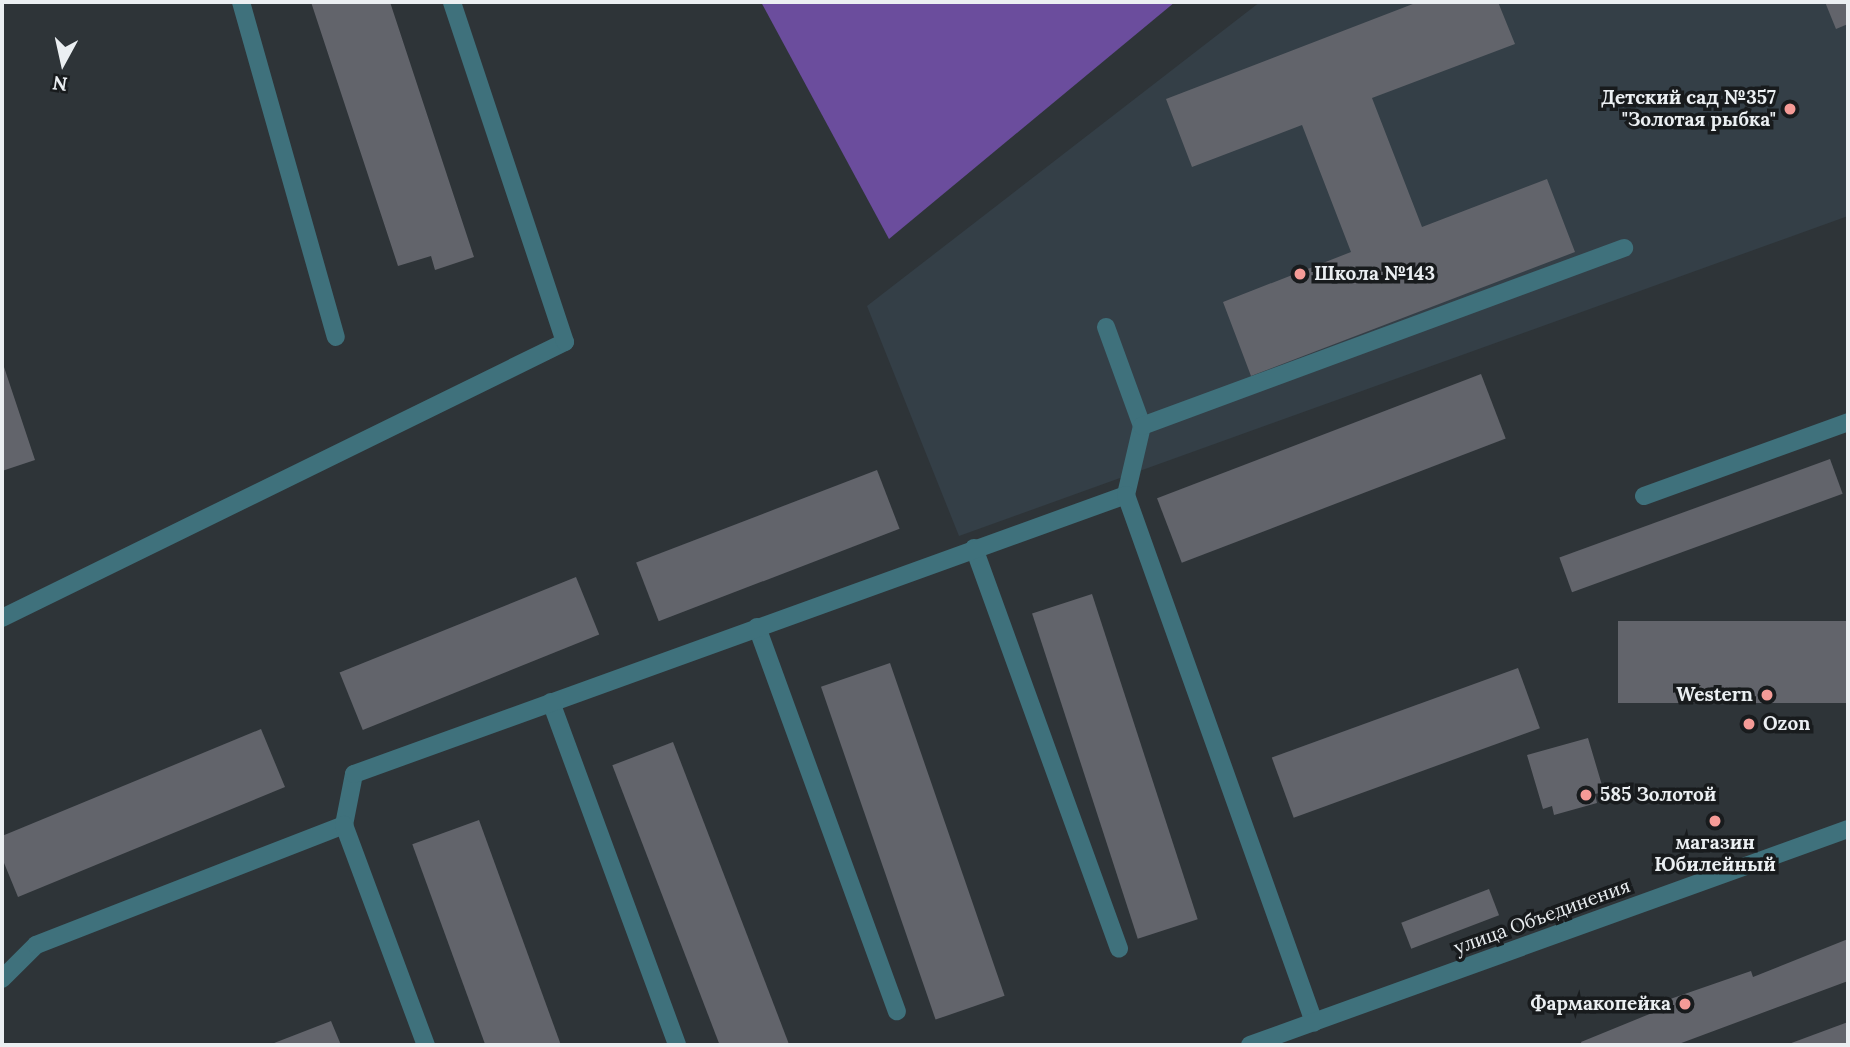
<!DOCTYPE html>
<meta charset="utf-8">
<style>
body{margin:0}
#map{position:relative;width:1850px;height:1047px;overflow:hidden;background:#2e3438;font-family:Lora,serif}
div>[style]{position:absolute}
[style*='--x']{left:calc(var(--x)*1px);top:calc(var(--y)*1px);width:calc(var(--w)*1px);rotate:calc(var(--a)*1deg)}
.built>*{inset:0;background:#343f47}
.forest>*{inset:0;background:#6b4d9d}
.building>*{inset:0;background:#62646b;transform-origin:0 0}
.service>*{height:18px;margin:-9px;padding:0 9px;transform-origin:9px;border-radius:9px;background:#3f717c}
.tertiary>*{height:18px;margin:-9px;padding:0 9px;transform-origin:9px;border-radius:9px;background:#3f717c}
.dots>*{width:19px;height:19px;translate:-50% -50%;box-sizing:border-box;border:4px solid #181b1d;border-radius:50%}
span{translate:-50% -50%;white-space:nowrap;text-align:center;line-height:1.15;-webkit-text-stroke:7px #181b1d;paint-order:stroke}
.poi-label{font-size:19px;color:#ebeff2;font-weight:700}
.right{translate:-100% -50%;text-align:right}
.left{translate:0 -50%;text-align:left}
.street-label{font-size:19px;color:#ebeff2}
.frame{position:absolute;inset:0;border:4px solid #ebeff2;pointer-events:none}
.north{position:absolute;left:28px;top:28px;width:70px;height:70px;-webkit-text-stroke:5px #181b1d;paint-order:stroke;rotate:188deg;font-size:19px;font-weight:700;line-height:28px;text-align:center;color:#ebeff2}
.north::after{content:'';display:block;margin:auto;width:24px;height:32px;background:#ebeff2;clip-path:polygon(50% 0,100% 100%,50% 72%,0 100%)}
</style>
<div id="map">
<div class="built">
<div style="clip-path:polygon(1260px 2px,1848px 2px,1848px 216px,959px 536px,867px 306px)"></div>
</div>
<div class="forest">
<div style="clip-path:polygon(761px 2px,1175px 2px,889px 239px)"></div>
</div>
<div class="building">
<div style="clip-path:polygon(311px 2px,390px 2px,474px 257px,435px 270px,431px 256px,398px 266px)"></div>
<div style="clip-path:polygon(1418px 2px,1498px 2px,1515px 44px,1372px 98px,1422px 227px,1547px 179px,1575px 252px,1251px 376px,1223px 302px,1351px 252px,1302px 125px,1192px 167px,1166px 99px)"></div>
<div style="clip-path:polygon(1825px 2px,1848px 2px,1848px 24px,1836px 29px)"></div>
<div style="clip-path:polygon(2px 361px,35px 460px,2px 471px)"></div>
<div style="left:1481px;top:374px;width:69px;height:347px;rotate:69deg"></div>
<div style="left:1830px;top:459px;width:37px;height:288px;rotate:70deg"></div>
<div style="left:877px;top:470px;width:63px;height:258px;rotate:69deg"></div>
<div style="left:576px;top:577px;width:62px;height:255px;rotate:68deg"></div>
<div style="left:1092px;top:594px;width:342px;height:63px;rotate:72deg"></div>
<div style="left:1848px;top:621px;width:82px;height:230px;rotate:90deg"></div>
<div style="left:890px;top:663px;width:352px;height:73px;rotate:71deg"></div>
<div style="left:1518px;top:668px;width:64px;height:262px;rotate:70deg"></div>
<div style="clip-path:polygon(261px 729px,285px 787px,18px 897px,2px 858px,2px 836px)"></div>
<div style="clip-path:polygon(1588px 738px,1604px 792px,1595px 794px,1597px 803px,1554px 815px,1552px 806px,1543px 809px,1527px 755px)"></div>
<div style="left:673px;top:742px;width:324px;height:65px;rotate:69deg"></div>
<div style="left:479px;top:820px;width:239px;height:71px;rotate:70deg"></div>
<div style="left:1489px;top:889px;width:28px;height:94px;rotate:69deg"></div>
<div style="clip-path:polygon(1848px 939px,1848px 981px,1676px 1045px,1582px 1045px,1581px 1042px,1652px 1013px,1650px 1006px,1751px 971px,1753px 977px)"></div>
<div style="clip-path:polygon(331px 1021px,341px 1045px,269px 1045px)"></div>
<div style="clip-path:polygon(1848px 1022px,1848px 1045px,1786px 1045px)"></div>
</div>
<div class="service">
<div style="--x:241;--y:2;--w:348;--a:74.2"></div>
<div style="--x:1106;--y:327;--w:105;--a:70"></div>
<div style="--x:1142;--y:426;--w:71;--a:103.1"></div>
<div style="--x:1142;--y:426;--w:514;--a:-20.27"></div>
<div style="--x:1644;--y:496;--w:217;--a:-19.9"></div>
<div style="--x:974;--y:548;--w:426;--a:70.1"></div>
<div style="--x:2;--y:618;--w:627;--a:-26.12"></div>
<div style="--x:565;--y:342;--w:358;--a:-108.4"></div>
<div style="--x:757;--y:627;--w:409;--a:70"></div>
<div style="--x:551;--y:702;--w:365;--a:69.8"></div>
<div style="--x:344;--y:825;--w:52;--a:-78.9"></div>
<div style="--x:354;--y:774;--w:821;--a:-19.87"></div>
<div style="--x:1126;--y:495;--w:560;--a:70.37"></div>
<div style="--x:2;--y:979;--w:48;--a:-45"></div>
<div style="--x:36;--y:945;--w:331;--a:-21.3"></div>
<div style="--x:344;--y:825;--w:235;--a:69.6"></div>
</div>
<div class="tertiary">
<div style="--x:1250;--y:1045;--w:636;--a:-19.86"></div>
</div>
<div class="dots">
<div style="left:1790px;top:109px;background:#f59b97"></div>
<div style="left:1300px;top:274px;background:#f59b97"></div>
<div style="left:1767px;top:695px;background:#f59b97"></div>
<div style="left:1749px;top:724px;background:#f59b97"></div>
<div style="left:1586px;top:795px;background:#f59b97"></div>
<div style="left:1715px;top:821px;background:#f59b97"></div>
<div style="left:1685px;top:1004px;background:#f59b97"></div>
</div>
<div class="poi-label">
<span class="right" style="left:1776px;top:109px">Детский сад №357<br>"Золотая рыбка"</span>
<span class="left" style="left:1314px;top:274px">Школа №143</span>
<span class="right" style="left:1753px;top:695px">Western</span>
<span class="left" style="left:1763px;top:724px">Ozon</span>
<span class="left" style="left:1600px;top:795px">585 Золотой</span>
<span style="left:1715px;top:854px">магазин<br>Юбилейный</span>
<span class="right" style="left:1671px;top:1004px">Фармакопейка</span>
</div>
<div class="street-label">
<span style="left:1542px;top:917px;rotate:-20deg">улица Объединения</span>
</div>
<div class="frame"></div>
<div class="north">N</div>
</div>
